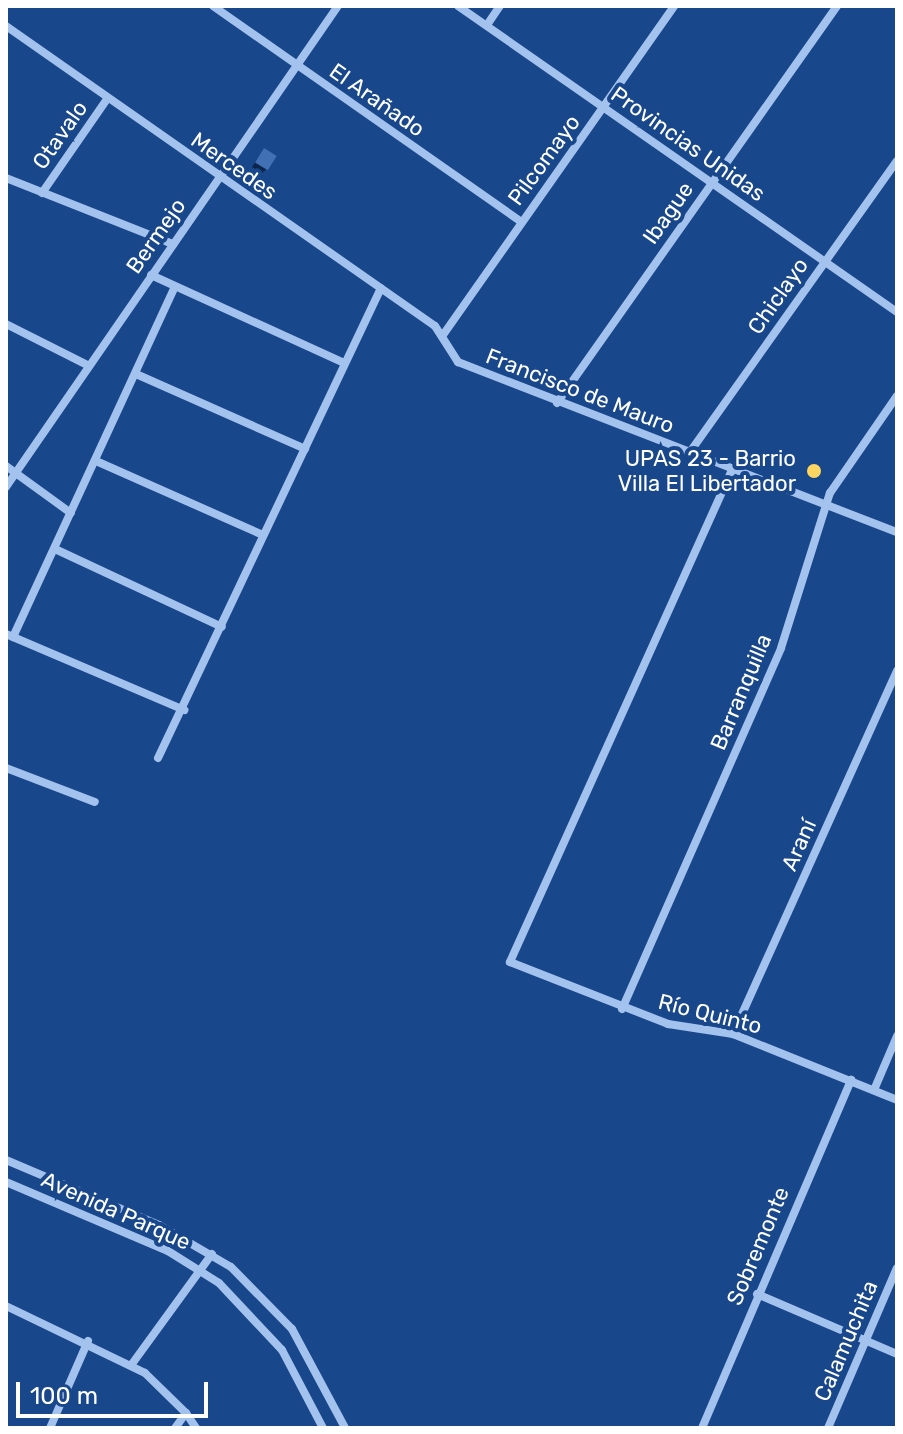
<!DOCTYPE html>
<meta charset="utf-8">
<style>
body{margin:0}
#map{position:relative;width:903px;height:1434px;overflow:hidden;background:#19478b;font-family:Rubik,sans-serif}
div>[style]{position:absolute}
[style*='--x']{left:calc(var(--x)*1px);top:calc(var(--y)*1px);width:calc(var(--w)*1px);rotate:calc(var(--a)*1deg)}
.shadow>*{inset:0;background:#0007}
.building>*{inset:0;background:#4170b4;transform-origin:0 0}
.street>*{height:8px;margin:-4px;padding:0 4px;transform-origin:4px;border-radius:4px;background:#a3c2ee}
.dots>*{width:22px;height:22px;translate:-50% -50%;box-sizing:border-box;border:4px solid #19478b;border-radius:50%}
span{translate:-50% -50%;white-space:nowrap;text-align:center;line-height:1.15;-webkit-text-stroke:8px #19478b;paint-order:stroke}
.street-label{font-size:22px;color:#fff}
.poi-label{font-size:22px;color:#fff}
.right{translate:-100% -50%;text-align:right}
.frame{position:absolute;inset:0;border:8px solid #fff;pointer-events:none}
.scale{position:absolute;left:16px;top:1382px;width:192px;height:36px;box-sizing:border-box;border:4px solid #fff;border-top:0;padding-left:10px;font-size:24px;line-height:28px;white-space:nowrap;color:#fff;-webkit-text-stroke:6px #19478b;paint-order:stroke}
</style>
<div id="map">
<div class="shadow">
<div style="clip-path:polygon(260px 155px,267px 169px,262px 173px,252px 167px)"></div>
</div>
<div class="building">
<div style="left:264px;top:148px;width:15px;height:17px;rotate:32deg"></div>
</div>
<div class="street">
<div style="--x:213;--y:6;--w:377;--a:35"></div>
<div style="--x:458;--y:6;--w:535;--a:34.88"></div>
<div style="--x:487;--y:25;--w:23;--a:-56"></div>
<div style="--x:6;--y:26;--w:523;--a:34.97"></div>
<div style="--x:435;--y:326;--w:43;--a:57.4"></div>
<div style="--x:458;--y:362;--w:471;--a:21.2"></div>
<div style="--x:6;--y:178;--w:180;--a:21.6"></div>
<div style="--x:42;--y:193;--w:114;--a:-55.3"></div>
<div style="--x:151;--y:275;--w:212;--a:24.5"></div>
<div style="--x:6;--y:324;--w:93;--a:26.8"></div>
<div style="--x:443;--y:335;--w:402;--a:-54.9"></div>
<div style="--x:136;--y:374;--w:185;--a:23.9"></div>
<div style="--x:557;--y:403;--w:486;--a:-54.8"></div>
<div style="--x:690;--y:452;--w:357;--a:-54.6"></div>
<div style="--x:96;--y:461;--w:183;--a:23.9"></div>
<div style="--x:6;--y:466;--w:80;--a:35.9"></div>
<div style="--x:732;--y:470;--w:540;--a:114.29"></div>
<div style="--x:510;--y:962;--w:170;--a:21.4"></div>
<div style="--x:668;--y:1024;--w:66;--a:8.7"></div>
<div style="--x:733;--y:1034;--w:177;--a:21.9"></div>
<div style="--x:6;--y:487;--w:584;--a:-55.39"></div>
<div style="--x:55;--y:549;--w:184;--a:25"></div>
<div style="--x:6;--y:634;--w:194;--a:23.1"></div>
<div style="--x:13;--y:637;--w:386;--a:-65.2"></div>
<div style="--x:158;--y:758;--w:520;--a:-64.62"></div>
<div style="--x:6;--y:768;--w:95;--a:20.9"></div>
<div style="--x:622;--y:1009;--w:394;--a:-66.2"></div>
<div style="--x:781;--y:648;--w:163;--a:-72.5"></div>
<div style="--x:830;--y:493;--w:118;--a:-55.4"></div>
<div style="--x:733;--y:1034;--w:399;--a:-65.7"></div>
<div style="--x:874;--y:1090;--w:59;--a:-66.9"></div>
<div style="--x:6;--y:1160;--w:166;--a:23"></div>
<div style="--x:159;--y:1225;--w:83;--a:30.3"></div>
<div style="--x:231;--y:1267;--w:87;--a:45.5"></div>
<div style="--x:292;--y:1329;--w:112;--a:61.8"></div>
<div style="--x:6;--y:1182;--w:176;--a:23.1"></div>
<div style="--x:168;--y:1251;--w:60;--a:32.1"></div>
<div style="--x:219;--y:1283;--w:92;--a:46.8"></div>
<div style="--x:282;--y:1350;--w:88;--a:62.3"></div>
<div style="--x:757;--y:1294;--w:152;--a:23.2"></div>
<div style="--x:6;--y:1306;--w:154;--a:25.7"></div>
<div style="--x:145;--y:1373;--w:57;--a:44.3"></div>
<div style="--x:186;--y:1413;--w:19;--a:126"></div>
<div style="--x:132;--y:1364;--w:136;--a:-54"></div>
<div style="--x:186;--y:1413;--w:18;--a:56"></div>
<div style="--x:50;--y:1428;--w:95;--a:-66.4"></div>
<div style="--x:702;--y:1428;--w:379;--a:-66.8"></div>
<div style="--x:828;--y:1428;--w:174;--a:-66.7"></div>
</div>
<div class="dots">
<div style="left:814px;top:471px;background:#ffd760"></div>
</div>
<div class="street-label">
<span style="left:377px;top:100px;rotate:35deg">El Arañado</span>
<span style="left:60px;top:135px;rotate:-55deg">Otavalo</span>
<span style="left:688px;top:144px;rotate:35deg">Provincias Unidas</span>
<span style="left:544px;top:160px;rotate:-54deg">Pilcomayo</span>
<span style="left:234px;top:166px;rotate:35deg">Mercedes</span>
<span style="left:668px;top:213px;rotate:-55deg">Ibague</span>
<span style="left:156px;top:236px;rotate:-55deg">Bermejo</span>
<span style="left:778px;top:296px;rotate:-55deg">Chiclayo</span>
<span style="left:580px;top:391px;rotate:21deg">Francisco de Mauro</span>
<span style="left:741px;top:692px;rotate:-67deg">Barranquilla</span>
<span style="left:799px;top:845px;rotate:-66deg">Araní</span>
<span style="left:710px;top:1014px;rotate:14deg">Río Quinto</span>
<span style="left:116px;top:1211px;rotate:24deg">Avenida Parque</span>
<span style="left:758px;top:1246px;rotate:-67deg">Sobremonte</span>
<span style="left:846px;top:1341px;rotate:-67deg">Calamuchita</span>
</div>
<div class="poi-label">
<span class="right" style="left:796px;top:471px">UPAS 23 - Barrio<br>Villa El Libertador</span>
</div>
<div class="frame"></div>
<div class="scale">100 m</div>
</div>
